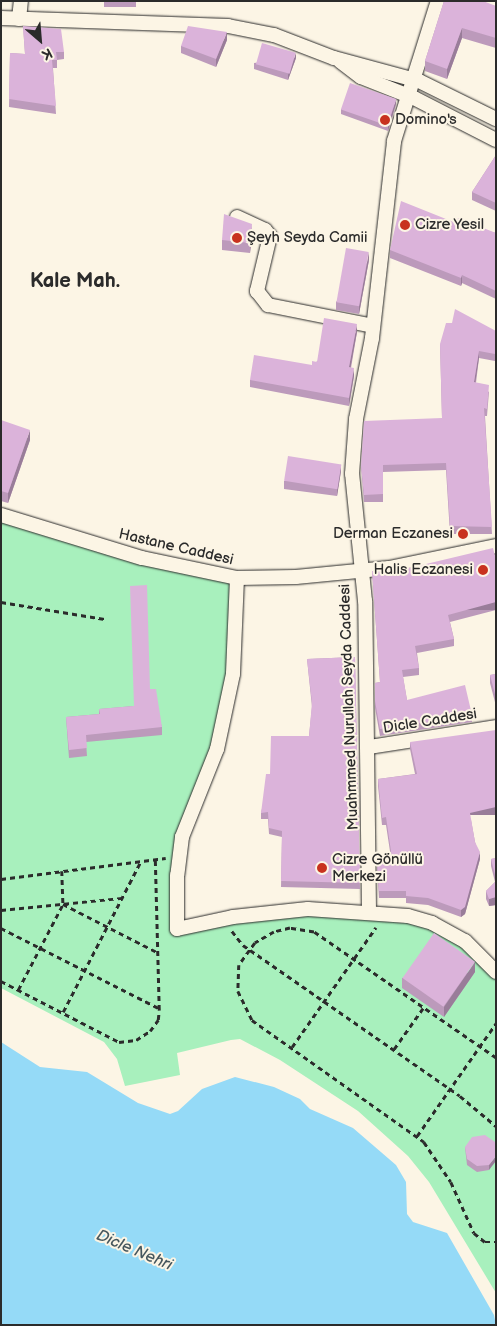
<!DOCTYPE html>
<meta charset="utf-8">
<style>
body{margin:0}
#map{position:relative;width:497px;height:1326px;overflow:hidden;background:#fcf5e5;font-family:"Balsamiq Sans",sans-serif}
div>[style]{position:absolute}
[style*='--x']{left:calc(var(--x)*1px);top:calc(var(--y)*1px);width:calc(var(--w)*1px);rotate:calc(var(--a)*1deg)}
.green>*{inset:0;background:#a8f0bd}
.water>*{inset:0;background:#95daf7}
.path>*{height:2.5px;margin-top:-1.25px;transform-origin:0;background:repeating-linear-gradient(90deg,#2b2b2b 0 5px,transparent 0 9px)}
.roads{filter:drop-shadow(0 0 1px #2b2b2b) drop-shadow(0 0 1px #2b2b2b)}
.minor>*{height:14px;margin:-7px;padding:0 7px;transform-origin:7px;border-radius:7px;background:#fcf5e5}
.wall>*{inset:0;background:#bc9abb;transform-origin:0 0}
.shaded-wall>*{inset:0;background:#997d99;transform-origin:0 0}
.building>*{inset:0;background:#dbb3da;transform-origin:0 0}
.dots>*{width:14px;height:14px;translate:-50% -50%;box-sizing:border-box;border:2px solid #fcf5e5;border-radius:50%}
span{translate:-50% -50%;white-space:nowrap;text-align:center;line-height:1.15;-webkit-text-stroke:4px #fcf5e5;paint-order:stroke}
.poi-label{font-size:15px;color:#2b2b2b}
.left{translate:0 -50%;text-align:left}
.right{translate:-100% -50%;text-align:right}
.street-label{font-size:15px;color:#2b2b2b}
.water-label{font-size:16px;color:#46575e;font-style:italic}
.district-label{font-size:20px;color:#2b2b2b;font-weight:700}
.frame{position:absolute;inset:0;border:2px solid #2b2b2b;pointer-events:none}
.north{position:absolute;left:15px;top:15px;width:50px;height:50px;-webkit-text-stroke:4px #fcf5e5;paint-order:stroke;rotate:153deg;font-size:14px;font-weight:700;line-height:20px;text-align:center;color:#2b2b2b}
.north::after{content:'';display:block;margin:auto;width:18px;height:22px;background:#2b2b2b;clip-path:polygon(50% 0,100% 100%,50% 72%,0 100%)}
</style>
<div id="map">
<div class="green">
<div style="clip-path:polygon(1px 515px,237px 578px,233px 674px,217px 749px,182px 837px,177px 929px,274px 911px,432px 923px,496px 972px,496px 1293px,429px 1182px,408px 1156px,358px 1111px,280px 1060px,240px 1039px,231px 1040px,177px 1053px,180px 1075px,125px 1086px,117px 1059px,104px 1042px,1px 988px)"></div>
</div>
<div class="water">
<div style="clip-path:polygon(1px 1042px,40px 1067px,87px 1072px,138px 1103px,170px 1114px,178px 1111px,202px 1089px,235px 1077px,274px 1087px,300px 1099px,310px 1109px,353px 1128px,396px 1165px,406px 1182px,407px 1214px,413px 1222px,447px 1233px,494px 1315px,496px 1325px,1px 1325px)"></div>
</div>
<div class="path">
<div style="--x:1;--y:602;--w:105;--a:9.3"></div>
<div style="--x:62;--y:871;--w:33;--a:88"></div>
<div style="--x:63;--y:904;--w:106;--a:27.1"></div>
<div style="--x:1;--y:879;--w:166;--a:-7.3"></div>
<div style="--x:1;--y:910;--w:122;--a:-5.7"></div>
<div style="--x:1;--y:928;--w:177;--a:26.9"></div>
<div style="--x:232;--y:931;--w:18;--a:52"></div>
<div style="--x:243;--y:945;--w:264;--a:34.8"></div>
<div style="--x:460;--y:1096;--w:47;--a:39.8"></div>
<div style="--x:1;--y:981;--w:133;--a:27.3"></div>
<div style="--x:119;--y:1042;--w:17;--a:-7"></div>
<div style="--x:136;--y:1040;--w:17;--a:-33"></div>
<div style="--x:150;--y:1031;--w:14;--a:-54"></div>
<div style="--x:158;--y:1020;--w:10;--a:-84"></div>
<div style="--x:159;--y:1010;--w:150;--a:-91.5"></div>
<div style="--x:18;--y:990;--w:97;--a:-62.4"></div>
<div style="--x:63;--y:1012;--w:170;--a:-62.7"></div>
<div style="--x:292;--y:1047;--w:146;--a:-55"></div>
<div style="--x:394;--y:1049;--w:50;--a:-54.7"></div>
<div style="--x:496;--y:1058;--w:221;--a:-145.3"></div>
<div style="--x:314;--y:932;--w:24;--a:-171"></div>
<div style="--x:290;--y:928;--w:16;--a:166"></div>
<div style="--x:274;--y:932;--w:22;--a:150"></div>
<div style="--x:255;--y:943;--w:27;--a:126"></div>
<div style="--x:239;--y:965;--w:26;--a:92"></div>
<div style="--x:238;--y:991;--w:32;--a:64"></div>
<div style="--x:252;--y:1020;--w:211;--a:35.3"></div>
<div style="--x:424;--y:1142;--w:48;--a:56"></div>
<div style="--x:451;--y:1182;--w:56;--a:65.7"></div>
<div style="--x:474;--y:1233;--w:14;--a:39"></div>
<div style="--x:485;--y:1242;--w:11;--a:0"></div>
<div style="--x:417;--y:1136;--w:138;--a:-55"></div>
</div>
<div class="roads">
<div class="minor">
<div style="--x:1;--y:18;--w:227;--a:2"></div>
<div style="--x:228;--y:26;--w:47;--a:11.1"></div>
<div style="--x:274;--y:35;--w:64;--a:21"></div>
<div style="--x:334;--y:58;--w:88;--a:15.1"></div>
<div style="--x:419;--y:81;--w:86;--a:26.3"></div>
<div style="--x:19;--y:19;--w:18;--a:-84"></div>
<div style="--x:341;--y:62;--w:25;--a:37"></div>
<div style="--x:361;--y:77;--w:57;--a:21.6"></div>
<div style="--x:414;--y:98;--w:92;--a:27.1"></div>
<div style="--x:237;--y:217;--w:31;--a:25"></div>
<div style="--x:265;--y:230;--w:8;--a:50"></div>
<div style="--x:270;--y:236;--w:57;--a:103.3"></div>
<div style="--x:257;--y:291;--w:18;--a:52"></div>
<div style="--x:268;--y:305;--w:107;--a:11.3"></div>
<div style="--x:1;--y:515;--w:147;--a:17"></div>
<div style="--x:142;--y:558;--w:97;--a:11.9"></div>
<div style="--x:237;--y:578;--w:59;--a:-1"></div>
<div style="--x:296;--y:577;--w:93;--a:-5.5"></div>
<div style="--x:389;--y:568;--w:109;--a:-11.6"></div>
<div style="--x:237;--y:578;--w:96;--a:92.4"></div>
<div style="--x:233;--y:674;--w:77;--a:102"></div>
<div style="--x:217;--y:749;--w:95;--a:111.7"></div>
<div style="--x:182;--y:837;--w:38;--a:97"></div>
<div style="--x:177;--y:875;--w:54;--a:90"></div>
<div style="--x:177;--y:929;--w:57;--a:-12.1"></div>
<div style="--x:233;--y:917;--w:75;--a:-6.1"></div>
<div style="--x:308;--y:909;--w:100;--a:4"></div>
<div style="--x:408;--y:916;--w:25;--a:16"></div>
<div style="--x:432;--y:923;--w:38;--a:29"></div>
<div style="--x:465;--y:941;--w:44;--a:45"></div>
<div style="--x:369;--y:747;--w:129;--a:-8.9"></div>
<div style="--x:369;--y:911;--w:310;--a:-90.7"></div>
<div style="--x:365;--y:601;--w:128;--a:-95.8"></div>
<div style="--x:352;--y:474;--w:55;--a:-85.8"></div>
<div style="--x:356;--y:419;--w:83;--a:-78.8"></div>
<div style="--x:372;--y:338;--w:198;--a:-83.6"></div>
<div style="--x:394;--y:141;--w:147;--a:-72.6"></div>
</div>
</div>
<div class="wall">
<div style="left:104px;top:1px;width:32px;height:6px"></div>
<div style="clip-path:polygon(444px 1px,496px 6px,496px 48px,462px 38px,447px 79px,425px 71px,425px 61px)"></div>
<div style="clip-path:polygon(23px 26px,64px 52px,64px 59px,57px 60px,57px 68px,53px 68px,56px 114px,9px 107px,10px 53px,25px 54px)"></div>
<div style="clip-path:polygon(227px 40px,216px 67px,181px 53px,181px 46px)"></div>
<div style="clip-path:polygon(296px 58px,288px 80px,254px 69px,254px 63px)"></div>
<div style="clip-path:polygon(396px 104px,388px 131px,341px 114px,341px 109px)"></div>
<div style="clip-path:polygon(496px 155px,496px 211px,472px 200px,472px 192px)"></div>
<div style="clip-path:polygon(456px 223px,496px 233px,496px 299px,462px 283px,461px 286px,390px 258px,390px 250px)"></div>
<div style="clip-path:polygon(252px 234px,250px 253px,222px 250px,222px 240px)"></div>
<div style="clip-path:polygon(369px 260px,359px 314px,336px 310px,336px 302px)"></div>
<div style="clip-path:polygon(496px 331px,496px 359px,495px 361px,479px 358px,476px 383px,489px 392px,487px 416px,485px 416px,492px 534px,450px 534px,446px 470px,383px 472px,383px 502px,364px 502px,361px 466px,442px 418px,440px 344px)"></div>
<div style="clip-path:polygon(357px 332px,351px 368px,354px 376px,349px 406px,250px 387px,250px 380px,312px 365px)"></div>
<div style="clip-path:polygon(1px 420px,30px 440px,8px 503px,1px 501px)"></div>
<div style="clip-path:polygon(341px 471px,337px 496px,284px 489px,284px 481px)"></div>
<div style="clip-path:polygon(496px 560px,496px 610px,450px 622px,454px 639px,454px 646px,417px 653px,419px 668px,419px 675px,403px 677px,407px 700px,472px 715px,472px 722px,380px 736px,375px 708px,375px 683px,380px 682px,372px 571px)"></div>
<div style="clip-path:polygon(355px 657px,360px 889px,281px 887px,282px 837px,269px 834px,268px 819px,261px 819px,261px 813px,270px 774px,309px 736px,312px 707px,307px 659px)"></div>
<div style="clip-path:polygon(496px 674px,496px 706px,490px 683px,490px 675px)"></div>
<div style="clip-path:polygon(150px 689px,162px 727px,162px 735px,86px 742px,87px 756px,69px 758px,66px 717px,99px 714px,99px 709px,134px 706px)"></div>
<div style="clip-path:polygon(410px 742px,471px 820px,475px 842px,480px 859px,465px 914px,461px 917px,428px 905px,406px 903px,406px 898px,379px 898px,377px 866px,391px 858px,386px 825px,382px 825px,378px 786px,378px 779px,415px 774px,410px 749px)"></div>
<div style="clip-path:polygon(496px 858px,496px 905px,489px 906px,486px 899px,486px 891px,495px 882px,491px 866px,491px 859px)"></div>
<div style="clip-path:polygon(475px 972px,444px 1017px,402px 988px,402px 978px)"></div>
<div style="clip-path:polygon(495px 1142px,489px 1170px,477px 1172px,467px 1165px,465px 1147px)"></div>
</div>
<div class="shaded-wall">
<div style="clip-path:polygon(462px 28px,462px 38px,447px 79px,447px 69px)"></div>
<div style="clip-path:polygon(227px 32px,227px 40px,216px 67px,216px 59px)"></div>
<div style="clip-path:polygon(296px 53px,296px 58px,288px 80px,288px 75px)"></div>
<div style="clip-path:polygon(396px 99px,396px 104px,388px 131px,388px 126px)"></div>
<div style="clip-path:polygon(252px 224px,252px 234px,250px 253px,250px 243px)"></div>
<div style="clip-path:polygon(369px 252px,369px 260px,359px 314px,359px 306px)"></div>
<div style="clip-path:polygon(462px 275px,462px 283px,461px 286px,461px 278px)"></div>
<div style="clip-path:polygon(357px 324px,357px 332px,349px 375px,349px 367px)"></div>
<div style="clip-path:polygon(479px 351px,479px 358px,474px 390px,474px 382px)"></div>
<div style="clip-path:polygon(354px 368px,354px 376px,349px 406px,349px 398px)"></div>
<div style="clip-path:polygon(30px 430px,30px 440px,8px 503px,8px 493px)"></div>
<div style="clip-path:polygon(341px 464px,341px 471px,337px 496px,337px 488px)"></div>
<div style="left:496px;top:602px;width:8px;height:50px;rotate:90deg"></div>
<div style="left:496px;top:807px;width:8px;height:27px;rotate:90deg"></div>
<div style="clip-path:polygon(480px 852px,480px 859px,465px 914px,461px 917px,461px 910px)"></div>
<div style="clip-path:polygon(496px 897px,496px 905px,489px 906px,489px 899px)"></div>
<div style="clip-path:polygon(475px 962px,475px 972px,444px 1017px,444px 1007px)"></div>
<div style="clip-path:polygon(496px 1156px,496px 1161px,489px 1170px,489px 1165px)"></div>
</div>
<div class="building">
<div style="clip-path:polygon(444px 1px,483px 1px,496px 6px,496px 38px,462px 28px,447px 69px,425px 61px)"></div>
<div style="clip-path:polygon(23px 26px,61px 29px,64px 52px,56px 52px,57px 60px,52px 60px,56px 106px,9px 99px,10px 53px,25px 54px)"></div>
<div style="clip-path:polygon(188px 26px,227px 32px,216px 59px,181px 46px)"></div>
<div style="left:262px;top:43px;width:35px;height:22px;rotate:16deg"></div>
<div style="left:350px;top:83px;width:49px;height:28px;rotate:19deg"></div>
<div style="clip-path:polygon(496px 155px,496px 203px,472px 192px)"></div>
<div style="clip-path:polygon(401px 201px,456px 223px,458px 218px,496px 233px,496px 291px,462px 275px,461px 278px,390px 250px)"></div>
<div style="clip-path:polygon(224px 214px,252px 224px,250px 243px,222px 240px)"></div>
<div style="left:346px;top:248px;width:23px;height:55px;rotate:10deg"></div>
<div style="clip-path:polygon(455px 309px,496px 331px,496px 352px,495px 354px,479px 351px,474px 382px,489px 385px,487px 409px,484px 408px,492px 527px,450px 526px,446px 463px,383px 465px,383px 494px,364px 495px,361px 466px,364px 421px,442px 418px,440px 344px,446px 323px,452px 323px)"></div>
<div style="clip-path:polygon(324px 318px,357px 324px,349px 367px,354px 368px,349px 398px,250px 380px,254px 355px,312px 365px,312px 361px,317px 362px)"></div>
<div style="clip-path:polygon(1px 420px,30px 430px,8px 493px,1px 491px)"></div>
<div style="left:288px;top:456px;width:54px;height:25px;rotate:9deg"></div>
<div style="clip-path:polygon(493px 548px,496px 560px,496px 602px,448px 615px,454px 639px,415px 646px,419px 668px,402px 670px,407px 700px,465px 685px,472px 715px,380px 729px,375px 701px,375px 683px,380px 682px,372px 571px,405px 569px)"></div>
<div style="clip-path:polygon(147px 585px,150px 689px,156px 689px,162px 727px,86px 735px,87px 748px,69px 750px,66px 717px,100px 714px,99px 709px,134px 706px,130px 586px)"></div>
<div style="clip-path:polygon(355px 657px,360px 883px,281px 881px,282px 831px,269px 828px,268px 812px,261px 813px,266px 774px,270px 774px,271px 736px,309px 736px,312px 703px,307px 659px)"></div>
<div style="clip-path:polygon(496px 674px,496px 698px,490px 675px)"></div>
<div style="clip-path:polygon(496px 730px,496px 807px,470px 813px,475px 842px,480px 852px,465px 907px,461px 910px,428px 898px,406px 896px,406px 891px,379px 891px,377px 858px,392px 858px,386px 817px,382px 818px,378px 779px,417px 774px,410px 742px)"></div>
<div style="clip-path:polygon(496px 858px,496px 879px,491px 859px)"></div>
<div style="clip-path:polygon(496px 881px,496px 897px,489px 899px,486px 891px)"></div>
<div style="left:434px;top:933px;width:50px;height:55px;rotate:35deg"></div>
<div style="clip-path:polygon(485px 1135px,495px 1142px,496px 1156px,489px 1165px,477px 1166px,467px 1159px,465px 1147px,472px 1137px)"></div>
</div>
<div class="dots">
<div style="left:385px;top:120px;background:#c8321e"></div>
<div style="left:405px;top:225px;background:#c8321e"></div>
<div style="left:237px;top:238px;background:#c8321e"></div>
<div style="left:463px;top:534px;background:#c8321e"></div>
<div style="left:483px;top:570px;background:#c8321e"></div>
<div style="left:322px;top:868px;background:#c8321e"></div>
</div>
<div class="poi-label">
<span class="left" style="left:395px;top:120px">Domino's</span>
<span class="left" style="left:415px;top:225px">Cizre Yesil</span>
<span class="left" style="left:247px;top:238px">Şeyh Seyda Camii</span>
<span class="right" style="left:453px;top:534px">Derman Eczanesi</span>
<span class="right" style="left:473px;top:570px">Halis Eczanesi</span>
<span class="left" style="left:332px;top:868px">Cizre Gönüllü<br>Merkezi</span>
</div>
<div class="street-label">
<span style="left:176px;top:547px;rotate:13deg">Hastane Caddesi</span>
<span style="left:349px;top:707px;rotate:-92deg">Muahmmed Nurullah Seyda Caddesi</span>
<span style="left:430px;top:721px;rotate:-9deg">Dicle Caddesi</span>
</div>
<div class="water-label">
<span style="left:134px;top:1251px;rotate:23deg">Dicle Nehri</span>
</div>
<div class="district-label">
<span style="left:75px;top:281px">Kale Mah.</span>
</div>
<div class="frame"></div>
<div class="north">K</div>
</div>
